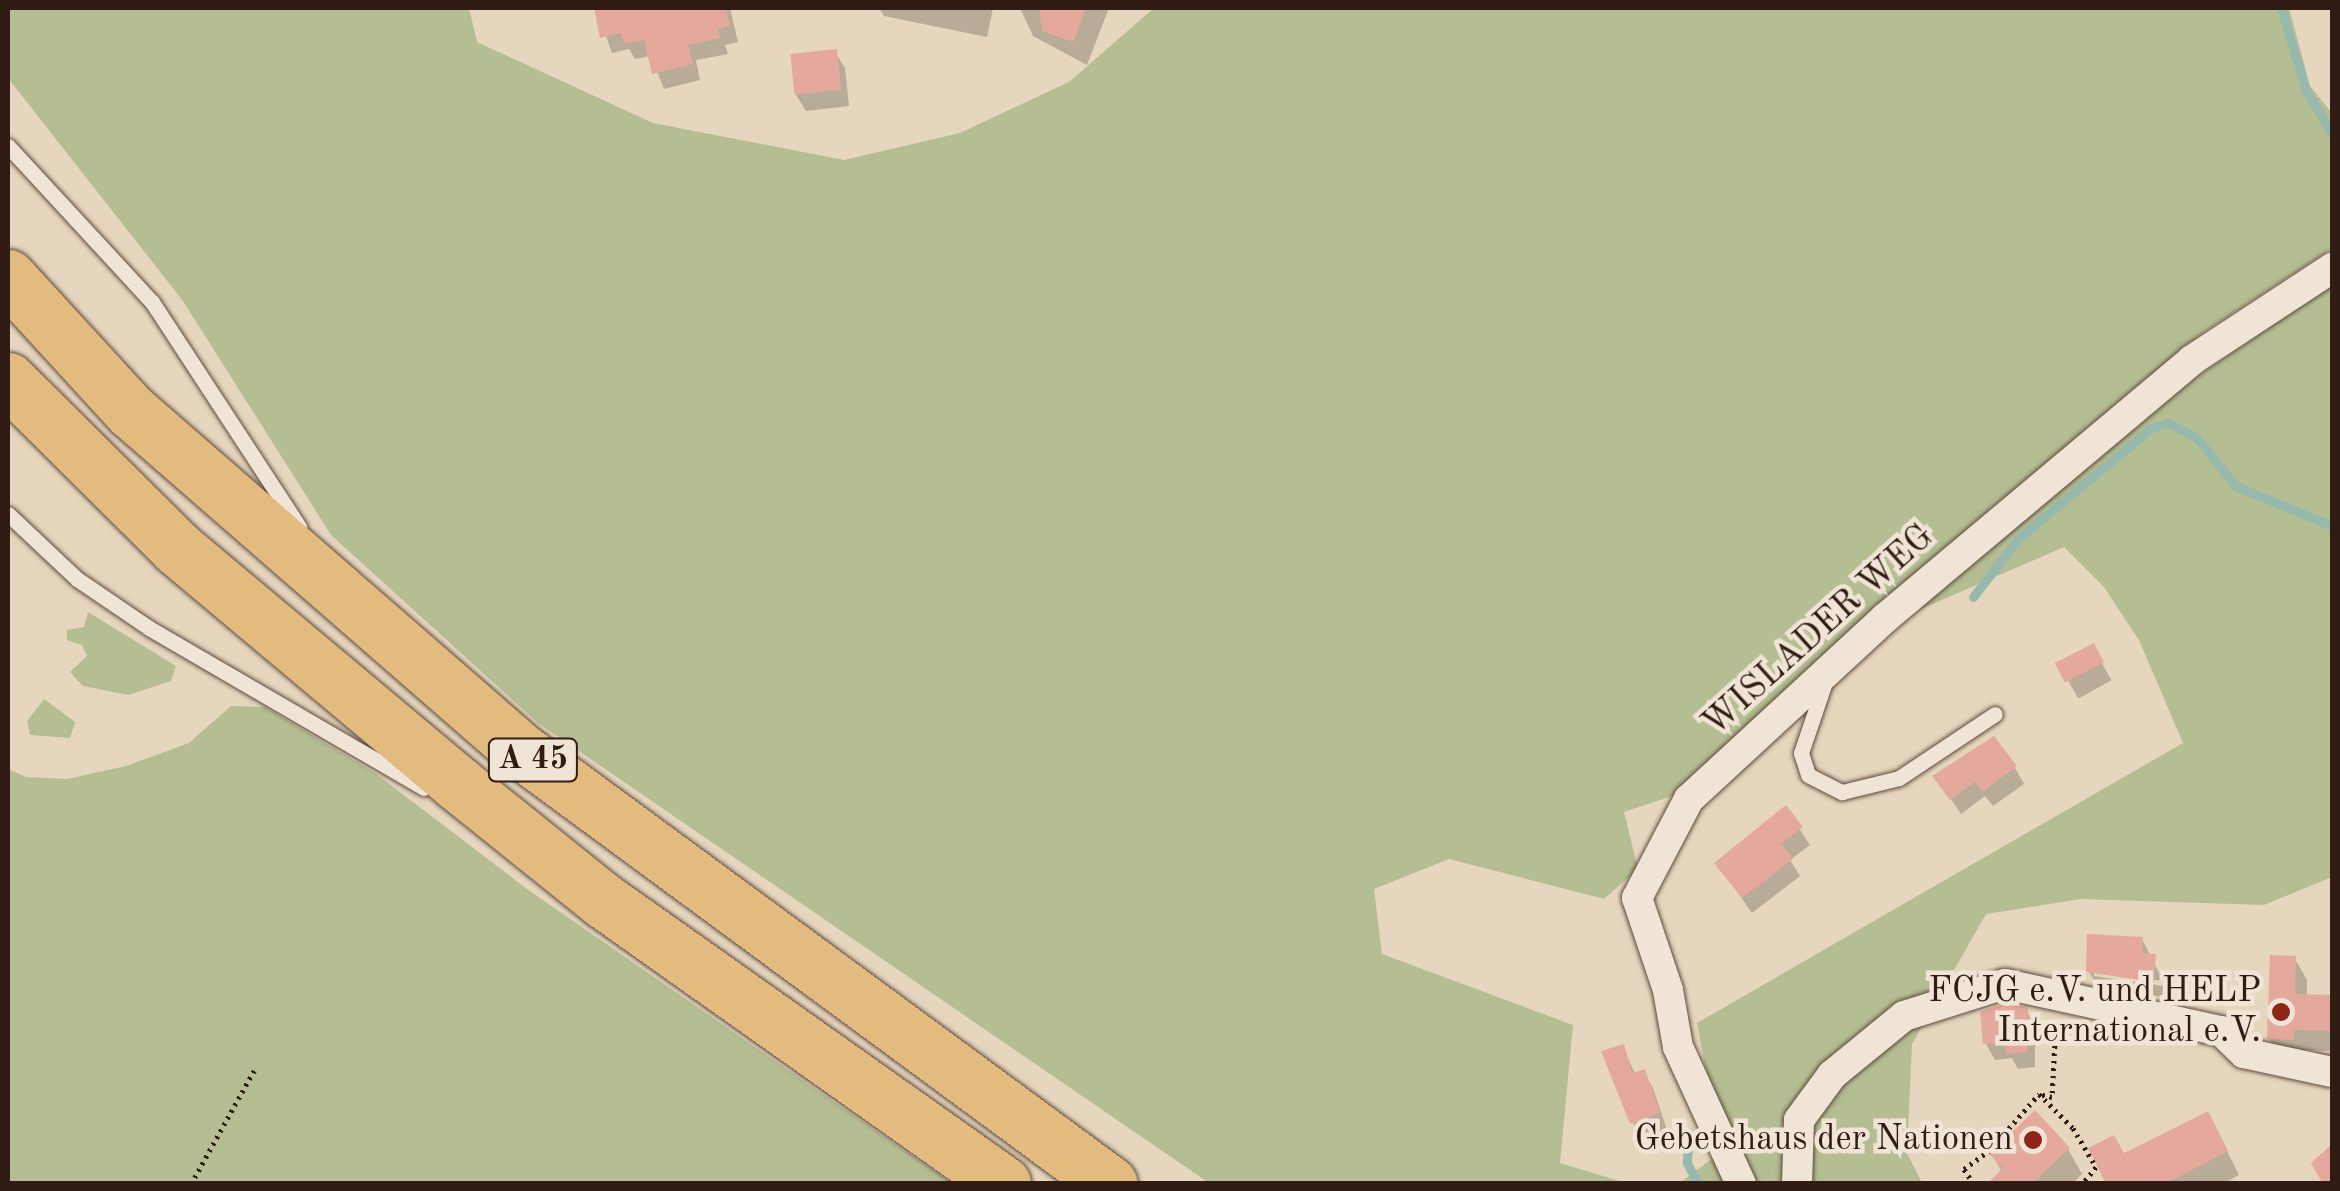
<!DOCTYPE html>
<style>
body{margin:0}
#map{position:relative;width:2340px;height:1191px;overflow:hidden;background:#e6d6be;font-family:"Old Standard TT",serif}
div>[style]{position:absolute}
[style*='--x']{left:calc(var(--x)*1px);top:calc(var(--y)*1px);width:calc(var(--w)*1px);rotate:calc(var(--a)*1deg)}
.green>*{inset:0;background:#b4be92}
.shadow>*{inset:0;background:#0003;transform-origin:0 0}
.stream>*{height:9px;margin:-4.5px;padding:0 4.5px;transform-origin:4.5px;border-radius:4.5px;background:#97b9ad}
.building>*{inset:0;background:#e5a89c;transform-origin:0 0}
.path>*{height:5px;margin-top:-2.5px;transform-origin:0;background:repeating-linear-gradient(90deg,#311c15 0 2.5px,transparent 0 7.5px)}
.roads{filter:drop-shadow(0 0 2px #5e4a3f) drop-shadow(0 0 2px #5e4a3f)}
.lane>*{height:15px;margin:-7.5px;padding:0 7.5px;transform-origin:7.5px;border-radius:7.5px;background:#efe4d5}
.street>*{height:30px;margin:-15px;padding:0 15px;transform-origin:15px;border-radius:15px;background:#efe4d5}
.highway>*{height:55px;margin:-27.5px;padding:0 27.5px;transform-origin:27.5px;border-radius:27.5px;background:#e3bb7f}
.dots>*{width:28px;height:28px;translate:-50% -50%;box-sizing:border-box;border:5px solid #efe4d5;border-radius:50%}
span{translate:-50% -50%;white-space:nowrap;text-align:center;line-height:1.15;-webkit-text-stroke:9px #efe4d5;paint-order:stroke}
.shield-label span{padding:2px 8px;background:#efe4d5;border:2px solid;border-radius:8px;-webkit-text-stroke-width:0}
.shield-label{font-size:32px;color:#311c15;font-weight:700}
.street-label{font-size:35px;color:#311c15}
.poi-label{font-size:35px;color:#311c15}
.right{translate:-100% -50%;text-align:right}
.frame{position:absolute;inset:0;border:10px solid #311c15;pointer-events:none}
</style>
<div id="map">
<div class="green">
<div style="clip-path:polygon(8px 8px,469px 8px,477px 42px,653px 123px,844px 160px,960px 133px,1069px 82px,1154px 8px,2289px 8px,2310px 86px,2332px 113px,2332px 248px,2205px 331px,1878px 610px,1684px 792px,1624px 812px,1638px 869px,1604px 899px,1449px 859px,1374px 889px,1382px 954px,1573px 1025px,1560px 1163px,1626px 1183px,1209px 1183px,538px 723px,331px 535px,183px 301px,8px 78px)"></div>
<div style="clip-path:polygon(2332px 283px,2332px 877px,2264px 905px,2081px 899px,1986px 914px,1912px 1044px,1907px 1153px,1922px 1183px,1678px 1184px,1721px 1152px,1697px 1023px,2183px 743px,2139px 640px,2104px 587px,2064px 547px,1889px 623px,2129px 424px)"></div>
<div style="clip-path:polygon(88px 612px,176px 666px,171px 681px,128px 695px,83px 686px,70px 672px,87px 656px,82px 645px,67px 640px,67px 630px,84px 627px)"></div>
<div style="clip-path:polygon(44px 699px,75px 722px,70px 738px,30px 735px,27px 721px)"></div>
<div style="clip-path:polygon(231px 706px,265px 707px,375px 773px,527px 889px,951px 1183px,8px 1183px,8px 769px,26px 777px,67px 779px,126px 766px,189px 743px)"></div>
</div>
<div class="shadow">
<div style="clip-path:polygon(596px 8px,730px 8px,738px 42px,725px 45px,728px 54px,696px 60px,700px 80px,664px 89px,651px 56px,635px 59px,629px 49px,612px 53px)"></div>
<div style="clip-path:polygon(879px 8px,993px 8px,987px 37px,884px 16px)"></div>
<div style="clip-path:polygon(1020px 8px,1109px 8px,1087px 65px,1033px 36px)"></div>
<div style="clip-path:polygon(835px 52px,845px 68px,849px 106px,806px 111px,796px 95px)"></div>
<div style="left:2093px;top:647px;width:38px;height:38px;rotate:61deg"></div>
<div style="clip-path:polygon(2015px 768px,2024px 784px,1993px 806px,1985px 796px,1961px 814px,1936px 777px)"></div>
<div style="clip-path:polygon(1786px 809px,1810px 845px,1790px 860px,1800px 876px,1752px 913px,1717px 863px)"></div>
<div style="clip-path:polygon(2142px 939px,2163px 981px,2094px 971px,2094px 976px,2163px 986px,2162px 997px,2098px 988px,2089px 971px)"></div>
<div style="clip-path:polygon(2295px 959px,2307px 980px,2307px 997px,2332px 998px,2332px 1051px,2305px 1050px,2304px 1060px,2281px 1059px,2269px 1038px)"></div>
<div style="clip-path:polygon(2026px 1010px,2035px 1027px,2035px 1067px,2018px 1069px,2012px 1058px,1995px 1060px,1986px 1044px)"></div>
<div style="clip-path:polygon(1623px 1047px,1635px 1074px,1644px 1072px,1653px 1088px,1667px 1130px,1642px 1139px,1633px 1123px)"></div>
<div style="clip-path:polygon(2220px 1137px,2239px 1175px,2223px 1184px,2109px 1184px,2124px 1156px)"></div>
<div style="clip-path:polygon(2068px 1149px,2082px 1174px,2072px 1184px,1993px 1184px,2002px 1172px,1992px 1154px)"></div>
</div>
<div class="stream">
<div style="--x:2281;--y:8;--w:87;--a:73.2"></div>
<div style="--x:2306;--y:91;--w:49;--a:58.2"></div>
<div style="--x:1973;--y:597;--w:73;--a:-52.2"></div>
<div style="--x:2018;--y:539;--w:173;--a:-39.8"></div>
<div style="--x:2151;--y:428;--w:18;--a:-16"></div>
<div style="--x:2168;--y:423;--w:31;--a:27"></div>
<div style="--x:2196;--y:437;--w:63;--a:50.8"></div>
<div style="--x:2236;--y:486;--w:104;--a:22.6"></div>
<div style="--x:1689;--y:1132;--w:31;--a:94"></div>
<div style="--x:1687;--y:1163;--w:24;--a:62"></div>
</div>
<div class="building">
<div style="clip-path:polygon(594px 8px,726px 8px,730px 26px,718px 29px,720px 38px,688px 45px,693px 64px,652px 74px,644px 40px,624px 44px,621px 33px,600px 38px)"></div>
<div style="clip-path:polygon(1039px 8px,1086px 8px,1073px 42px,1042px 31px)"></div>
<div style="left:837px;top:49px;width:41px;height:47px;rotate:84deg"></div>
<div style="left:2094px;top:643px;width:22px;height:44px;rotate:63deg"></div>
<div style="clip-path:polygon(1994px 736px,2017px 766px,1982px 792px,1975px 782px,1950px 800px,1932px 776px)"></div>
<div style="clip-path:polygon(1786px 805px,1803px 827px,1781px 844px,1793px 859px,1742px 898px,1714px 863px)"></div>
<div style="clip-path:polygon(2087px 934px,2143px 937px,2143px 953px,2156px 954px,2154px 982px,2086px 972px)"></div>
<div style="clip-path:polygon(2270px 955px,2296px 956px,2295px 994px,2332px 995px,2332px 1031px,2294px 1030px,2294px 1040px,2267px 1039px)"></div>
<div style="clip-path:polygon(2006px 1003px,2028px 1008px,2027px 1052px,2006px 1054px,2005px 1043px,1983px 1044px,1980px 1012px)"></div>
<div style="clip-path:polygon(1624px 1044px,1632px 1073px,1645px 1069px,1660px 1113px,1630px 1124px,1601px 1051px)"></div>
<div style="clip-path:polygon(2035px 1110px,2070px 1148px,2032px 1184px,1987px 1184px,2003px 1168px,1989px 1154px)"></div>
<div style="clip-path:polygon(2208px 1111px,2228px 1151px,2165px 1184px,2106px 1184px,2088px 1148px,2114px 1135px,2124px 1153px)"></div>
<div style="clip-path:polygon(2332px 1144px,2332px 1184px,2323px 1184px,2311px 1163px)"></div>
</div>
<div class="path">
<div style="--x:2056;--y:1023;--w:74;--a:93.1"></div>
<div style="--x:2052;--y:1097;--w:13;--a:-167"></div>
<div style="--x:2039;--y:1094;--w:48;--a:45"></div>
<div style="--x:2073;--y:1128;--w:45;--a:59.5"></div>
<div style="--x:2096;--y:1167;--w:22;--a:129"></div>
<div style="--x:191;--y:1184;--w:132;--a:-60.9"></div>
<div style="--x:1974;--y:1184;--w:18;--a:-124"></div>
<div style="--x:1964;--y:1169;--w:31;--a:-36"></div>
<div style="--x:1989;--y:1151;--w:76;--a:-48.7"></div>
</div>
<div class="roads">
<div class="lane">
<div style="--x:8;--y:146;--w:212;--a:47.3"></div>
<div style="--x:152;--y:302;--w:269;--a:56.8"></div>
<div style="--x:8;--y:514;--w:95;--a:43.3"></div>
<div style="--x:77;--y:579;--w:87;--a:34.2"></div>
<div style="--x:149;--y:628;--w:318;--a:30.2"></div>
<div style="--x:1824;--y:685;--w:72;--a:108.7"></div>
<div style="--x:1801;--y:753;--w:23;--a:72"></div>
<div style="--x:1808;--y:775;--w:38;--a:27"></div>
<div style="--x:1842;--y:792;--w:59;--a:-13.8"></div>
<div style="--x:1899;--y:778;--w:115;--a:-33.7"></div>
</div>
<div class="street">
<div style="--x:1741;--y:1184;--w:151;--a:-114.7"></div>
<div style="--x:1678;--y:1047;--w:58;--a:-100"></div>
<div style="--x:1668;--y:990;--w:97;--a:-108.6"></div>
<div style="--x:1637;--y:898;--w:112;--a:-62.3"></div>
<div style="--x:1689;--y:799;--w:267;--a:-42.7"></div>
<div style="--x:1885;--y:618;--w:401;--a:-40"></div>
<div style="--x:2192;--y:360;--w:168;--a:-33.3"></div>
<div style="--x:1797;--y:1184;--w:64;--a:-88.2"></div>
<div style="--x:1799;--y:1120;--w:56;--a:-53.7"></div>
<div style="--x:1832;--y:1075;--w:93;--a:-39.3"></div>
<div style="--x:1904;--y:1016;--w:106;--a:-17.6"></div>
<div style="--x:2005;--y:984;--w:221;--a:12.3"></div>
<div style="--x:2221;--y:1031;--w:32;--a:44"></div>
<div style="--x:2244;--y:1053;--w:90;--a:12.2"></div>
</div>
<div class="highway">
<div style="--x:8;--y:277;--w:182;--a:47.5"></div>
<div style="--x:131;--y:411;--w:516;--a:41.07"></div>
<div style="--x:520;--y:750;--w:732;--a:36.34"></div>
<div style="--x:8;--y:380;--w:238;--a:44.8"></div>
<div style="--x:177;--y:548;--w:366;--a:40"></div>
<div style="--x:457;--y:783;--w:189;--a:38.8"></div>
<div style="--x:604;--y:901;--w:489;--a:35.3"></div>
</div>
</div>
<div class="dots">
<div style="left:2281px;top:1012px;background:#8f2418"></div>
<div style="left:2033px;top:1140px;background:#8f2418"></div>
</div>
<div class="shield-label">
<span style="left:533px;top:760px">A 45</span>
</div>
<div class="street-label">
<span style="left:1819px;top:631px;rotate:-42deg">WISLADER WEG</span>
</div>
<div class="poi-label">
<span class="right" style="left:2261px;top:1012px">FCJG e.V. und HELP<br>International e.V.</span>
<span class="right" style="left:2013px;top:1140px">Gebetshaus der Nationen</span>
</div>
<div class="frame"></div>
</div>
